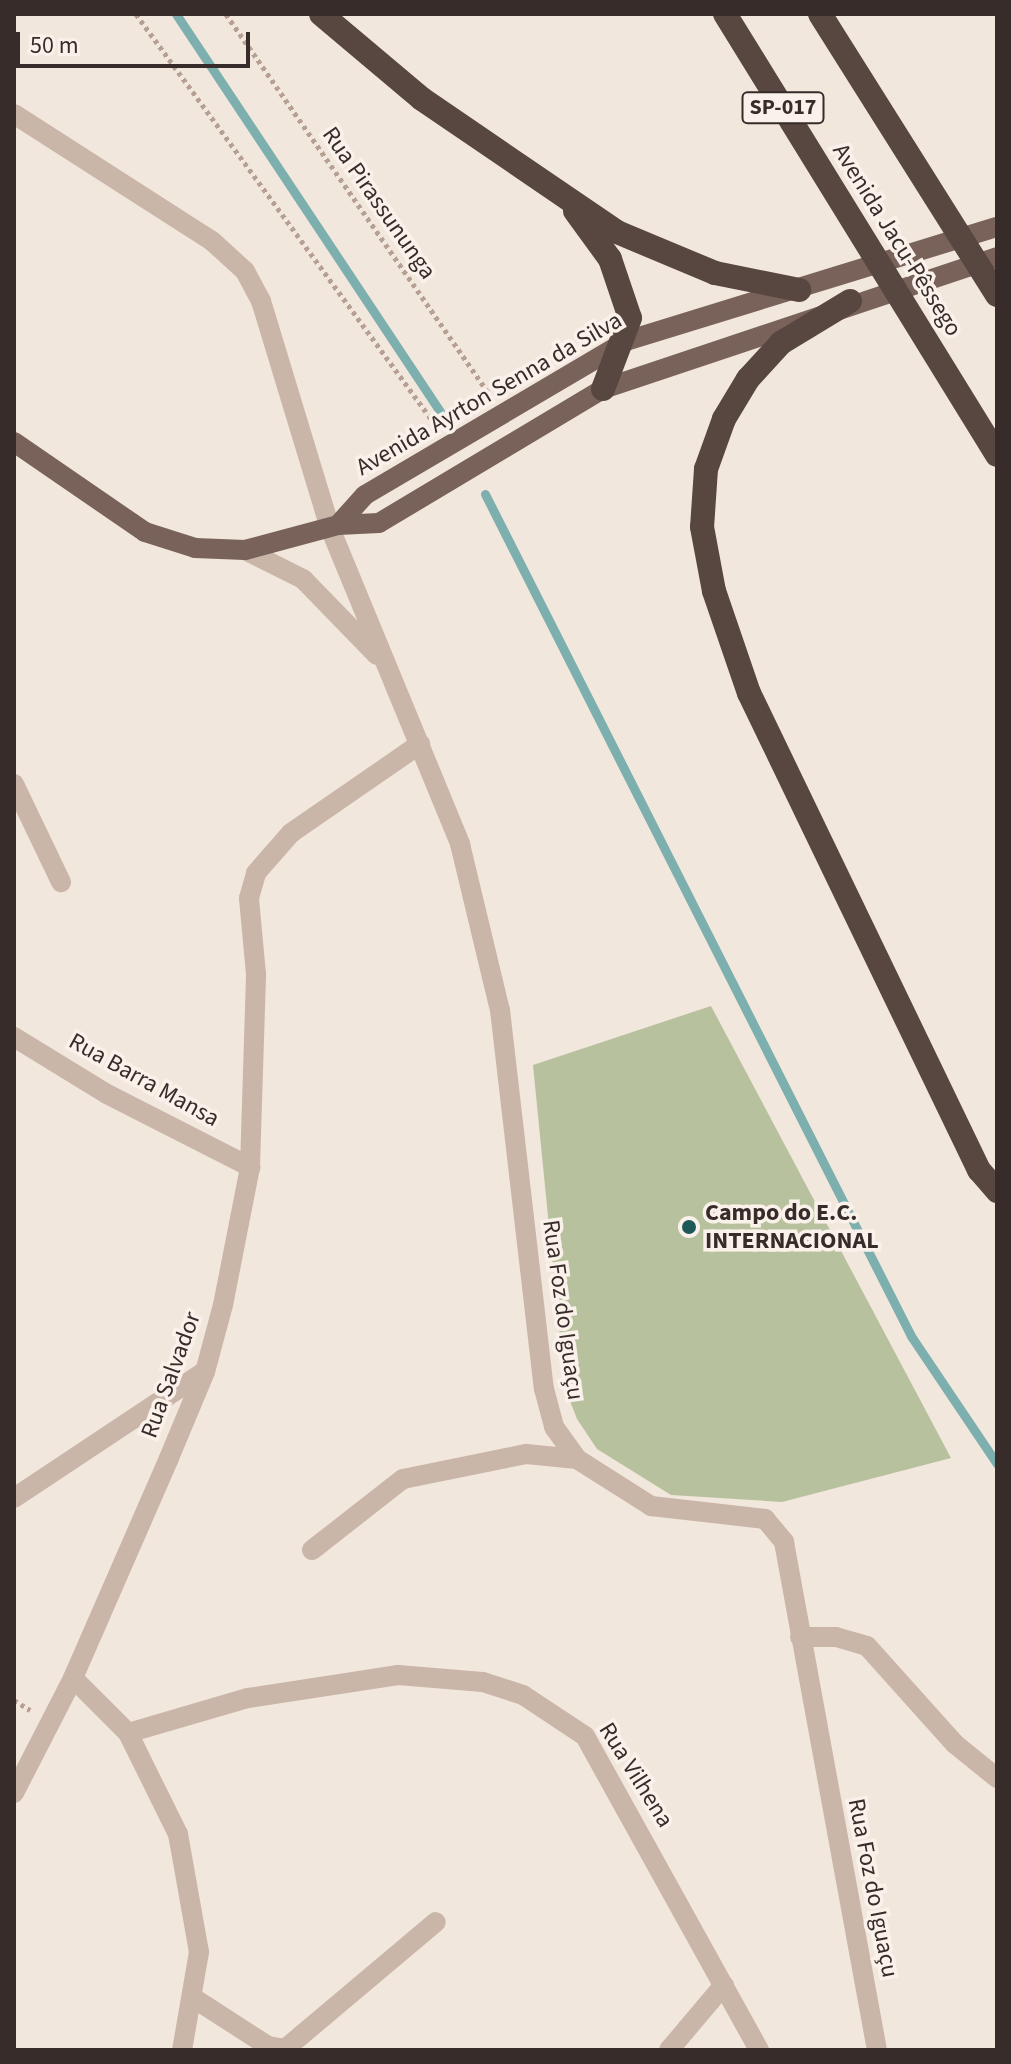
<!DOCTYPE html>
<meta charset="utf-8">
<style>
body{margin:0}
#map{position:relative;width:1011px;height:2064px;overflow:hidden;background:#f2e7dd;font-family:"Source Sans 3",sans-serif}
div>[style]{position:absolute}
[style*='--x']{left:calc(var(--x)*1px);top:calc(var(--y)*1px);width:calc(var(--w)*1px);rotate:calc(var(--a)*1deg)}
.green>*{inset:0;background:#b8c19d}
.stream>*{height:9px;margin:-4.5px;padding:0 4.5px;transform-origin:4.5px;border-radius:4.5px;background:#7cafae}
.path>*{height:5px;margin-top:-2.5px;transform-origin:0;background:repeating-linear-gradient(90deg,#b6a093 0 4px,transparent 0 8px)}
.minor>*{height:20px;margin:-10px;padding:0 10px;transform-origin:10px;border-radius:10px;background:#cab6a9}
.major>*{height:20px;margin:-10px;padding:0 10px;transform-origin:10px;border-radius:10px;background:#79625a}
.highway>*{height:24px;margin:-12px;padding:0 12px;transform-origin:12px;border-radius:12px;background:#584640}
.dots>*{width:22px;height:22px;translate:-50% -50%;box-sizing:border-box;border:4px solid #faf1ea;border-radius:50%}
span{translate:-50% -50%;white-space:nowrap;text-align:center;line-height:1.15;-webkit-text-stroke:7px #faf1ea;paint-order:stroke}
.shield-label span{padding:2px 6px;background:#faf1ea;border:2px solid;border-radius:6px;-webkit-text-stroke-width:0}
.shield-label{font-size:22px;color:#372c29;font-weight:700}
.street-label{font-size:24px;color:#372c29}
.poi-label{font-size:24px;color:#372c29;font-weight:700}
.left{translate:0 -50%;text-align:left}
.frame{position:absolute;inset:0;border:16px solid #372c29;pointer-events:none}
.scale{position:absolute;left:16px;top:32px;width:234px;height:36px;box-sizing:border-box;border:4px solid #372c29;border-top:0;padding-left:10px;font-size:24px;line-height:28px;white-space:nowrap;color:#372c29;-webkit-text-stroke:6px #faf1ea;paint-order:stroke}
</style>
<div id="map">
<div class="green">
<div style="clip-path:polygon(711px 1006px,951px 1458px,782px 1502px,671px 1495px,597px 1449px,577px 1419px,565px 1388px,533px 1065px)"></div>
</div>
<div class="stream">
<div style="--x:176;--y:14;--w:481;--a:56.4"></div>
<div style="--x:485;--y:494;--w:944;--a:63.16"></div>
<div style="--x:911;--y:1336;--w:154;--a:56.1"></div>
</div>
<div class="path">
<div style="--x:136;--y:14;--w:511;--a:53.91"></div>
<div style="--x:226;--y:14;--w:461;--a:55.3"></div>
<div style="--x:14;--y:1700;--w:19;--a:32"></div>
</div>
<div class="minor">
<div style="--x:14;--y:114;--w:235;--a:32.7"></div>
<div style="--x:212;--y:241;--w:45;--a:42.3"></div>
<div style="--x:245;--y:271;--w:34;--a:62"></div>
<div style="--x:261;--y:301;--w:237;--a:73.1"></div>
<div style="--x:330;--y:528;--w:342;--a:67.6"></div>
<div style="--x:460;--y:844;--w:171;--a:76.5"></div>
<div style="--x:500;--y:1010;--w:382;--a:83.4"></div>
<div style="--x:544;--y:1389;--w:39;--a:75"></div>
<div style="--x:554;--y:1427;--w:39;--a:54"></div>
<div style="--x:577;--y:1459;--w:88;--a:32.4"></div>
<div style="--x:651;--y:1506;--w:115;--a:6.5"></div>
<div style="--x:765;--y:1519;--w:30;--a:50"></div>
<div style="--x:784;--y:1542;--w:516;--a:79.63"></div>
<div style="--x:245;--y:550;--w:65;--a:26.6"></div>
<div style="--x:303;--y:579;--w:106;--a:45.8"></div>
<div style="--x:14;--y:784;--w:109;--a:64.4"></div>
<div style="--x:14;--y:1037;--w:109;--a:31.5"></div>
<div style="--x:107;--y:1094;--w:161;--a:27"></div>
<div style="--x:14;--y:1498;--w:228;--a:-33.6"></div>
<div style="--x:312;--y:1550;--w:115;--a:-38"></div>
<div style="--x:403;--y:1479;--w:126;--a:-11.5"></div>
<div style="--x:526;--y:1454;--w:51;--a:5.6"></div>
<div style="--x:800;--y:1637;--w:36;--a:0"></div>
<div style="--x:836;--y:1637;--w:32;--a:16"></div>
<div style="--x:867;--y:1646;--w:132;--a:48.1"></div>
<div style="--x:955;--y:1744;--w:54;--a:39"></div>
<div style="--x:73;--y:1678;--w:78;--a:45"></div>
<div style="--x:128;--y:1733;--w:113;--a:63.7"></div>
<div style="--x:178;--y:1834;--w:120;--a:79.9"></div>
<div style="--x:199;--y:1952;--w:99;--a:99.8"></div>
<div style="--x:128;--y:1733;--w:125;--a:-16.3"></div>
<div style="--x:248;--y:1698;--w:152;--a:-8.7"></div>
<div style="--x:398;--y:1675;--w:85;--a:4.7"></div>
<div style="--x:483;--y:1682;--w:42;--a:18"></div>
<div style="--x:523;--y:1695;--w:74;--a:33.5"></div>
<div style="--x:585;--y:1736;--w:359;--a:61"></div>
<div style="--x:14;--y:1793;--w:129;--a:-62.8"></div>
<div style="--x:73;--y:1678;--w:240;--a:-66.4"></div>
<div style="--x:169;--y:1458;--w:93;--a:-67.3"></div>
<div style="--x:205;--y:1372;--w:69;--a:-75"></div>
<div style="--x:223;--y:1305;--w:141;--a:-78.9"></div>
<div style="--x:250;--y:1167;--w:193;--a:-88.2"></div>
<div style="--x:256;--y:974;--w:76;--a:-95.3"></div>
<div style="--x:249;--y:898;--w:26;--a:-74"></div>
<div style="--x:256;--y:873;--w:53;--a:-48.8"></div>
<div style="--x:291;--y:833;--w:157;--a:-34.6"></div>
<div style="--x:195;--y:1999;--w:87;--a:32.8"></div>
<div style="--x:268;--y:2046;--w:17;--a:10"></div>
<div style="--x:285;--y:2049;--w:197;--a:-40.1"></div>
<div style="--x:669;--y:2050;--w:85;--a:-49.8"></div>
</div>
<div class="major">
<div style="--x:14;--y:442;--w:159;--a:34.5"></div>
<div style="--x:145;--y:532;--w:52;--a:17.7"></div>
<div style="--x:195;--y:548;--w:50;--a:2.3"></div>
<div style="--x:245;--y:550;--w:96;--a:-15"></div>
<div style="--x:338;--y:525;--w:41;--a:-2.8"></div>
<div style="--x:379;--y:523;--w:261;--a:-30.9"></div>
<div style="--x:603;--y:389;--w:416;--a:-18.5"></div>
<div style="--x:338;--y:525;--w:40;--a:-48"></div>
<div style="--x:365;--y:495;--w:303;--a:-30.5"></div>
<div style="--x:626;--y:341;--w:388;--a:-17.1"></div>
</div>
<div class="highway">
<div style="--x:321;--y:14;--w:132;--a:40.1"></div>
<div style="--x:422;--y:99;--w:236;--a:34.3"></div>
<div style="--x:617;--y:232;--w:106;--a:22.7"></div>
<div style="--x:715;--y:273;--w:86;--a:11.4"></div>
<div style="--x:725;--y:14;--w:518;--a:58.33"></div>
<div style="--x:820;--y:14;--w:332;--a:57.8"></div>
<div style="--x:575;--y:211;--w:59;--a:53.9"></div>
<div style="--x:610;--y:259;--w:62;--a:71.3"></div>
<div style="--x:630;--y:318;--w:76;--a:110.8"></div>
<div style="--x:850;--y:301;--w:81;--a:148.7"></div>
<div style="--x:781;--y:343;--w:49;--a:132.5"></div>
<div style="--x:748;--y:379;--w:47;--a:121"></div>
<div style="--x:724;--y:419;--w:53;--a:109.8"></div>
<div style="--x:706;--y:469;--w:58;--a:93.9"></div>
<div style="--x:702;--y:527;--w:65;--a:79.4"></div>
<div style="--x:714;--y:591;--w:108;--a:71.1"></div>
<div style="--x:749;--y:693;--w:530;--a:64.26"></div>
<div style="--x:979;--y:1170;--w:28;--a:49"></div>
</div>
<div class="dots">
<div style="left:689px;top:1227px;background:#1e5959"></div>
</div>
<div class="shield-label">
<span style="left:783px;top:108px">SP-017</span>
</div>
<div class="street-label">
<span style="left:379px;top:203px;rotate:55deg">Rua Pirassununga</span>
<span style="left:897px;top:240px;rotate:58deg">Avenida Jacu-Pêssego</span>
<span style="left:489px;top:394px;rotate:-30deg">Avenida Ayrton Senna da Silva</span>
<span style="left:144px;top:1080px;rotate:29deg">Rua Barra Mansa</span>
<span style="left:563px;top:1310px;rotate:82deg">Rua Foz do Iguaçu</span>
<span style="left:171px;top:1375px;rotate:-70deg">Rua Salvador</span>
<span style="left:636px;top:1775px;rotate:58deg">Rua Vilhena</span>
<span style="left:873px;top:1888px;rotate:79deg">Rua Foz do Iguaçu</span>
</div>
<div class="poi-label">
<span class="left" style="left:705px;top:1227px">Campo do E.C.<br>INTERNACIONAL</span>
</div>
<div class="frame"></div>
<div class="scale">50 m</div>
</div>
